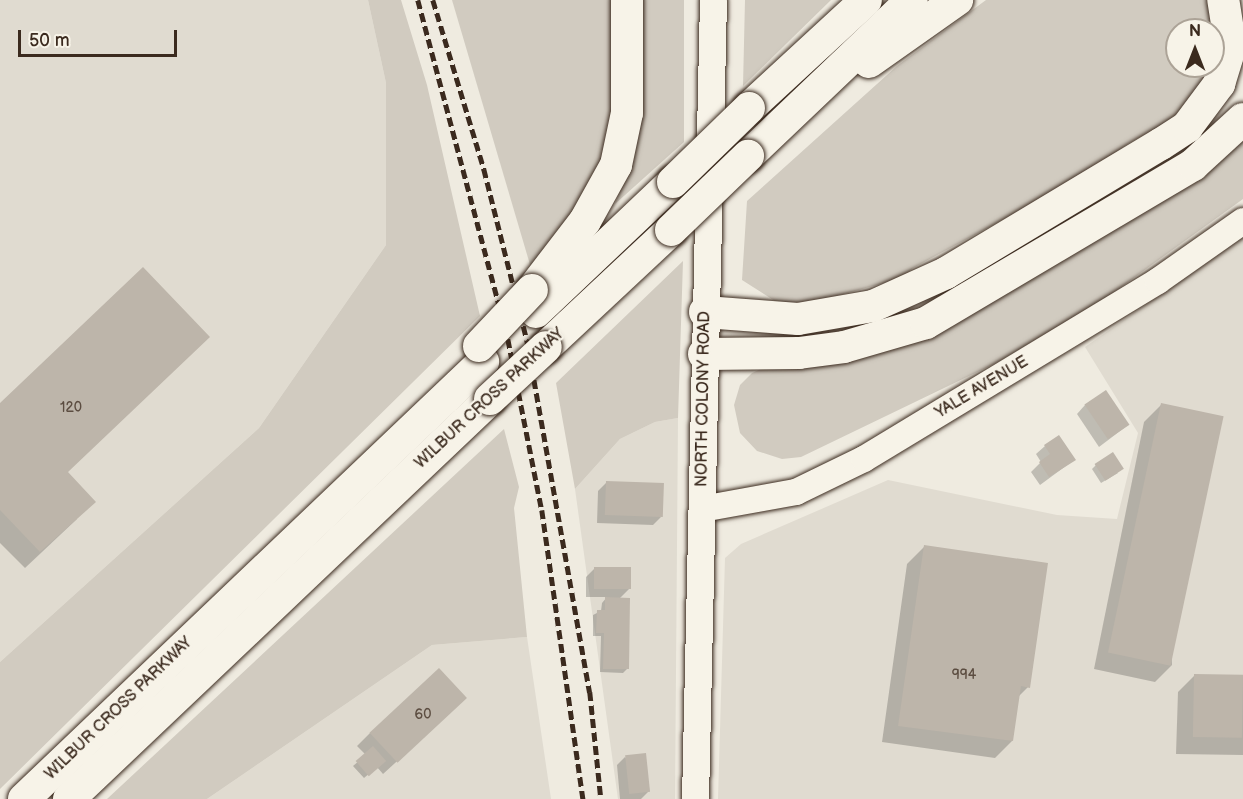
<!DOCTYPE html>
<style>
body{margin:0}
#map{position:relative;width:1243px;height:799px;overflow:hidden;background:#efebe0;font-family:"Balsamiq Sans",sans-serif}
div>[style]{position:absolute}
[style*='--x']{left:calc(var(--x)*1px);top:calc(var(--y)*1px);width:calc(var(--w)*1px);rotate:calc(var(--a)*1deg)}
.built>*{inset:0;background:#e0dbd0}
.green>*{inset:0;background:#d1cbc0}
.shadow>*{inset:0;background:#0003}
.building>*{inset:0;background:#bdb5aa;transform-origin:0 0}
.roads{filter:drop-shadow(0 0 2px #3b2a1e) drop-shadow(0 0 2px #3b2a1e)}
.secondary>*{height:26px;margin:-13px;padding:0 13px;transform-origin:13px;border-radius:13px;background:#f7f3e8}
.primary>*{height:27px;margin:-13.5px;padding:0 13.5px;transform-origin:13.5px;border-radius:13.5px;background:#f7f3e8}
.highway>*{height:32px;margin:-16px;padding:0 16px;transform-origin:16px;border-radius:16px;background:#f7f3e8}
.rail>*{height:4.5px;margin-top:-2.25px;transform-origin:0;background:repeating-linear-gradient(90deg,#3b2a1e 0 9px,transparent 0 13.5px)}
.bridges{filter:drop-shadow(0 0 2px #3b2a1e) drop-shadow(0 0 2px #3b2a1e)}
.highway-bridge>*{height:32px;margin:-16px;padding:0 16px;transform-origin:16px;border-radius:16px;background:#f7f3e8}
span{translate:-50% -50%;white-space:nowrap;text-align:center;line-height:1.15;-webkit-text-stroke:4.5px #f7f3e8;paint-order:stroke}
.number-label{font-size:14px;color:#5c4d41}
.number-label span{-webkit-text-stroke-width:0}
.street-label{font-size:16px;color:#3b2a1e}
.north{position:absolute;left:1165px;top:18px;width:60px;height:60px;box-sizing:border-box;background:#f7f3e8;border:2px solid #aca397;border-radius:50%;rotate:0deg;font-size:16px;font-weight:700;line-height:24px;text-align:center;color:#3b2a1e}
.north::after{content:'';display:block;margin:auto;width:21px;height:27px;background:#3b2a1e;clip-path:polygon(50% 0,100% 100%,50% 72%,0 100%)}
.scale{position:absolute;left:18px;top:30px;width:159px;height:27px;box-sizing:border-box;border:3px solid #3b2a1e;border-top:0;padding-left:8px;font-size:18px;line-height:21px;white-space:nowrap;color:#3b2a1e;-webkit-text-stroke:4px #f7f3e8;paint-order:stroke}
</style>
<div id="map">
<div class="built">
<div style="clip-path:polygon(0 0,368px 0,386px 83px,386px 245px,259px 428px,0 662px)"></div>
<div style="clip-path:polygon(1243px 237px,1243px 799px,718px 799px,725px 558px,741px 544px,888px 480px,1057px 515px,1117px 519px,1138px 433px,1085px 347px)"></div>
<div style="clip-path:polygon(678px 418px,675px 799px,618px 799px,575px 489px,620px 439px,655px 422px)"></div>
<div style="clip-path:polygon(527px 637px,551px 799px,207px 799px,432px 645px)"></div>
</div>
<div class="green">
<div style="clip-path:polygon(368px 0,401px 0,427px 85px,480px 316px,0 789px,0 662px,259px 428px,386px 245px,386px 83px)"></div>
<div style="clip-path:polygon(452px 0,620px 0,618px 121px,581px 208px,531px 268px)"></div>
<div style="clip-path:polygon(642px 0,684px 0,684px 142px,615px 204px,632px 157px)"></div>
<div style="clip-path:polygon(745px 0,831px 0,743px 86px)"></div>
<div style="clip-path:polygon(evenodd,986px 0,1211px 0,1219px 49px,1207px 83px,1168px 122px,1129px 143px,1082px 177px,913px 268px,902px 278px,811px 303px,778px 303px,742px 280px,747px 201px,897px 66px,986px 0,1177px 30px,1213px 30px,1213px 66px,1177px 66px,1177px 30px)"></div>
<div style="clip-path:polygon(1243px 130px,1243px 199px,1110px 295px,998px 362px,801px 457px,782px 459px,757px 451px,740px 433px,734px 405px,740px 385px,752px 373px,766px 367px,843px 355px)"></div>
<div style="clip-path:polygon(683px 261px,678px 418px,655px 422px,620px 439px,575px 489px,556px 383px)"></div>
<div style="clip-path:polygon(504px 429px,519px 487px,514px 508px,527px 637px,432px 645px,207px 799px,107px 799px)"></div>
</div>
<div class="shadow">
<div style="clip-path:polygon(0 405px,66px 473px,77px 519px,25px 568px,0 543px)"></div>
<div style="clip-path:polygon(1085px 405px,1128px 425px,1099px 447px,1077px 414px)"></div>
<div style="clip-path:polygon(1161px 405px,1172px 665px,1155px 682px,1094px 669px,1144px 422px)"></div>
<div style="clip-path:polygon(1045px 446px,1074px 460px,1040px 485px,1031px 472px,1041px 462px,1036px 454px)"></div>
<div style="clip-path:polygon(1096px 465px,1118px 473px,1101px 483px,1092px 469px)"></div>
<div style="clip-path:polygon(607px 482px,661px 517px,653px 525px,597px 523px,598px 491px)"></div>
<div style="clip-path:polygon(924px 547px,1028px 687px,1018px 697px,1012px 741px,995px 758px,882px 742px,907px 564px)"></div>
<div style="clip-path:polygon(595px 568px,630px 588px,619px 599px,627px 669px,623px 673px,600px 672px,601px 636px,593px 636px,593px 615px,601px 611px,602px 603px,607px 597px,586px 597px,586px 577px)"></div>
<div style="clip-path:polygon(1195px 675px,1243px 676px,1243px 755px,1176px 754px,1178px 692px)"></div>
<div style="clip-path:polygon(452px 711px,383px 774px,377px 767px,364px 778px,353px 766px,366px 755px,357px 746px,370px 733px)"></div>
<div style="clip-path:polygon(625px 757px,649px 791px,641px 799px,620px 799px,617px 765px)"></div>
</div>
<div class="building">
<div style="clip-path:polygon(143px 267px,210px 337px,68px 472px,96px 502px,40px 552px,0 510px,0 403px)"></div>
<div style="left:1106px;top:390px;width:42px;height:26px;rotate:56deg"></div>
<div style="left:1161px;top:403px;width:64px;height:255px;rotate:12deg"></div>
<div style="clip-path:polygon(1059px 435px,1076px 460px,1049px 477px,1039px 462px,1050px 454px,1044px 445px)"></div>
<div style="left:1113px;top:452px;width:20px;height:22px;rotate:57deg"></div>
<div style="left:606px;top:481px;width:58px;height:34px;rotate:2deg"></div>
<div style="clip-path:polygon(924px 545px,1048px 563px,1030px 688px,1021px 686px,1013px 741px,898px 726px)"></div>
<div style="left:594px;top:567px;width:37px;height:22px"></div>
<div style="clip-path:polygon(605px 597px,630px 598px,629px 669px,603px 669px,604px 633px,596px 633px,597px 610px,605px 610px)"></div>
<div style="left:439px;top:668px;width:41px;height:95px;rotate:47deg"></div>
<div style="left:1194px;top:674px;width:49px;height:63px;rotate:1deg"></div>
<div style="left:373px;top:746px;width:20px;height:23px;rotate:49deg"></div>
<div style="left:646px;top:753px;width:39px;height:21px;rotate:84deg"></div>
</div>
<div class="roads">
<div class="secondary">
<div style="--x:702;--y:509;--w:96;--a:-10.3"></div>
<div style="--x:796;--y:492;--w:76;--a:-25.9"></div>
<div style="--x:864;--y:459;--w:344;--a:-31.2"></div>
<div style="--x:1158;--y:281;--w:104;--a:-35.2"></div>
</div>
<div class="primary">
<div style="--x:695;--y:799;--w:799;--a:-88.71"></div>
</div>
<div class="highway">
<div style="--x:869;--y:62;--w:108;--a:-35.2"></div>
<div style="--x:749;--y:108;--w:159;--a:-42.7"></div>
<div style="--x:748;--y:156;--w:226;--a:-43.6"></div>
<div style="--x:532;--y:290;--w:87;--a:-52.5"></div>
<div style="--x:585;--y:221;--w:64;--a:-61"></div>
<div style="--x:616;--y:165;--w:53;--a:-78.1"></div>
<div style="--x:627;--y:113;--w:113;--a:-90"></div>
<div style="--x:536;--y:312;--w:189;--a:-43.5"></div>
<div style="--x:705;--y:312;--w:93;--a:4.3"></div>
<div style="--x:798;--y:319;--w:76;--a:-9.8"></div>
<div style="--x:873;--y:306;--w:80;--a:-24.3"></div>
<div style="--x:946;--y:273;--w:251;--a:-31"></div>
<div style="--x:1161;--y:144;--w:31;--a:-33"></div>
<div style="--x:1187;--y:127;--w:54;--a:-53.3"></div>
<div style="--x:1219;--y:84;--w:28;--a:-73"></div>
<div style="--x:1227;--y:57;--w:27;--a:-88"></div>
<div style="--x:1228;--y:30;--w:30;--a:-99"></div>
<div style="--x:546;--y:347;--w:171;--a:-43.1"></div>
<div style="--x:704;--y:354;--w:95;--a:-0.6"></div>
<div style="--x:799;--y:353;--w:45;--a:-7.6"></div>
<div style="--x:844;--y:347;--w:85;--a:-16.3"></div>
<div style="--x:926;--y:323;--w:310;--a:-30.6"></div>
<div style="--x:1193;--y:165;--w:68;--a:-42.6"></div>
<div style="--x:24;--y:799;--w:634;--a:-43.59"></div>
<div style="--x:69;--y:799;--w:581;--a:-43.53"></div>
</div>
</div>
<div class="rail">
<div style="--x:418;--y:0;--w:351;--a:75.1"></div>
<div style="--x:508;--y:339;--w:174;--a:78.8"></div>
<div style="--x:542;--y:510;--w:292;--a:81.9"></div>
<div style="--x:433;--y:0;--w:177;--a:73.2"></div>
<div style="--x:484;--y:169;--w:176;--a:75.9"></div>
<div style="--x:527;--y:340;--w:358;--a:79.9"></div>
<div style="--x:590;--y:692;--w:108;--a:84.1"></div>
</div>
<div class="bridges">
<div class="highway-bridge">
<div style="--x:673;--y:182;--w:106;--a:-44.2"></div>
<div style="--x:671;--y:230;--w:107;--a:-43.9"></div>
<div style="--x:479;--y:346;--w:77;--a:-46.6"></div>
<div style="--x:490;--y:399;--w:76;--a:-42.9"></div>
</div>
</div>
<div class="number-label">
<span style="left:71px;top:408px">120</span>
<span style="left:964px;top:675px">994</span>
<span style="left:423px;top:715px">60</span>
</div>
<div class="street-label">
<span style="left:982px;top:388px;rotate:-31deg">YALE AVENUE</span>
<span style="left:490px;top:399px;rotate:-43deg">WILBUR CROSS PARKWAY</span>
<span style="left:704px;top:399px;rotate:-89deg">NORTH COLONY ROAD</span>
<span style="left:119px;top:709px;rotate:-44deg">WILBUR CROSS PARKWAY</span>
</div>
<div class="north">N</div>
<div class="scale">50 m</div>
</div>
